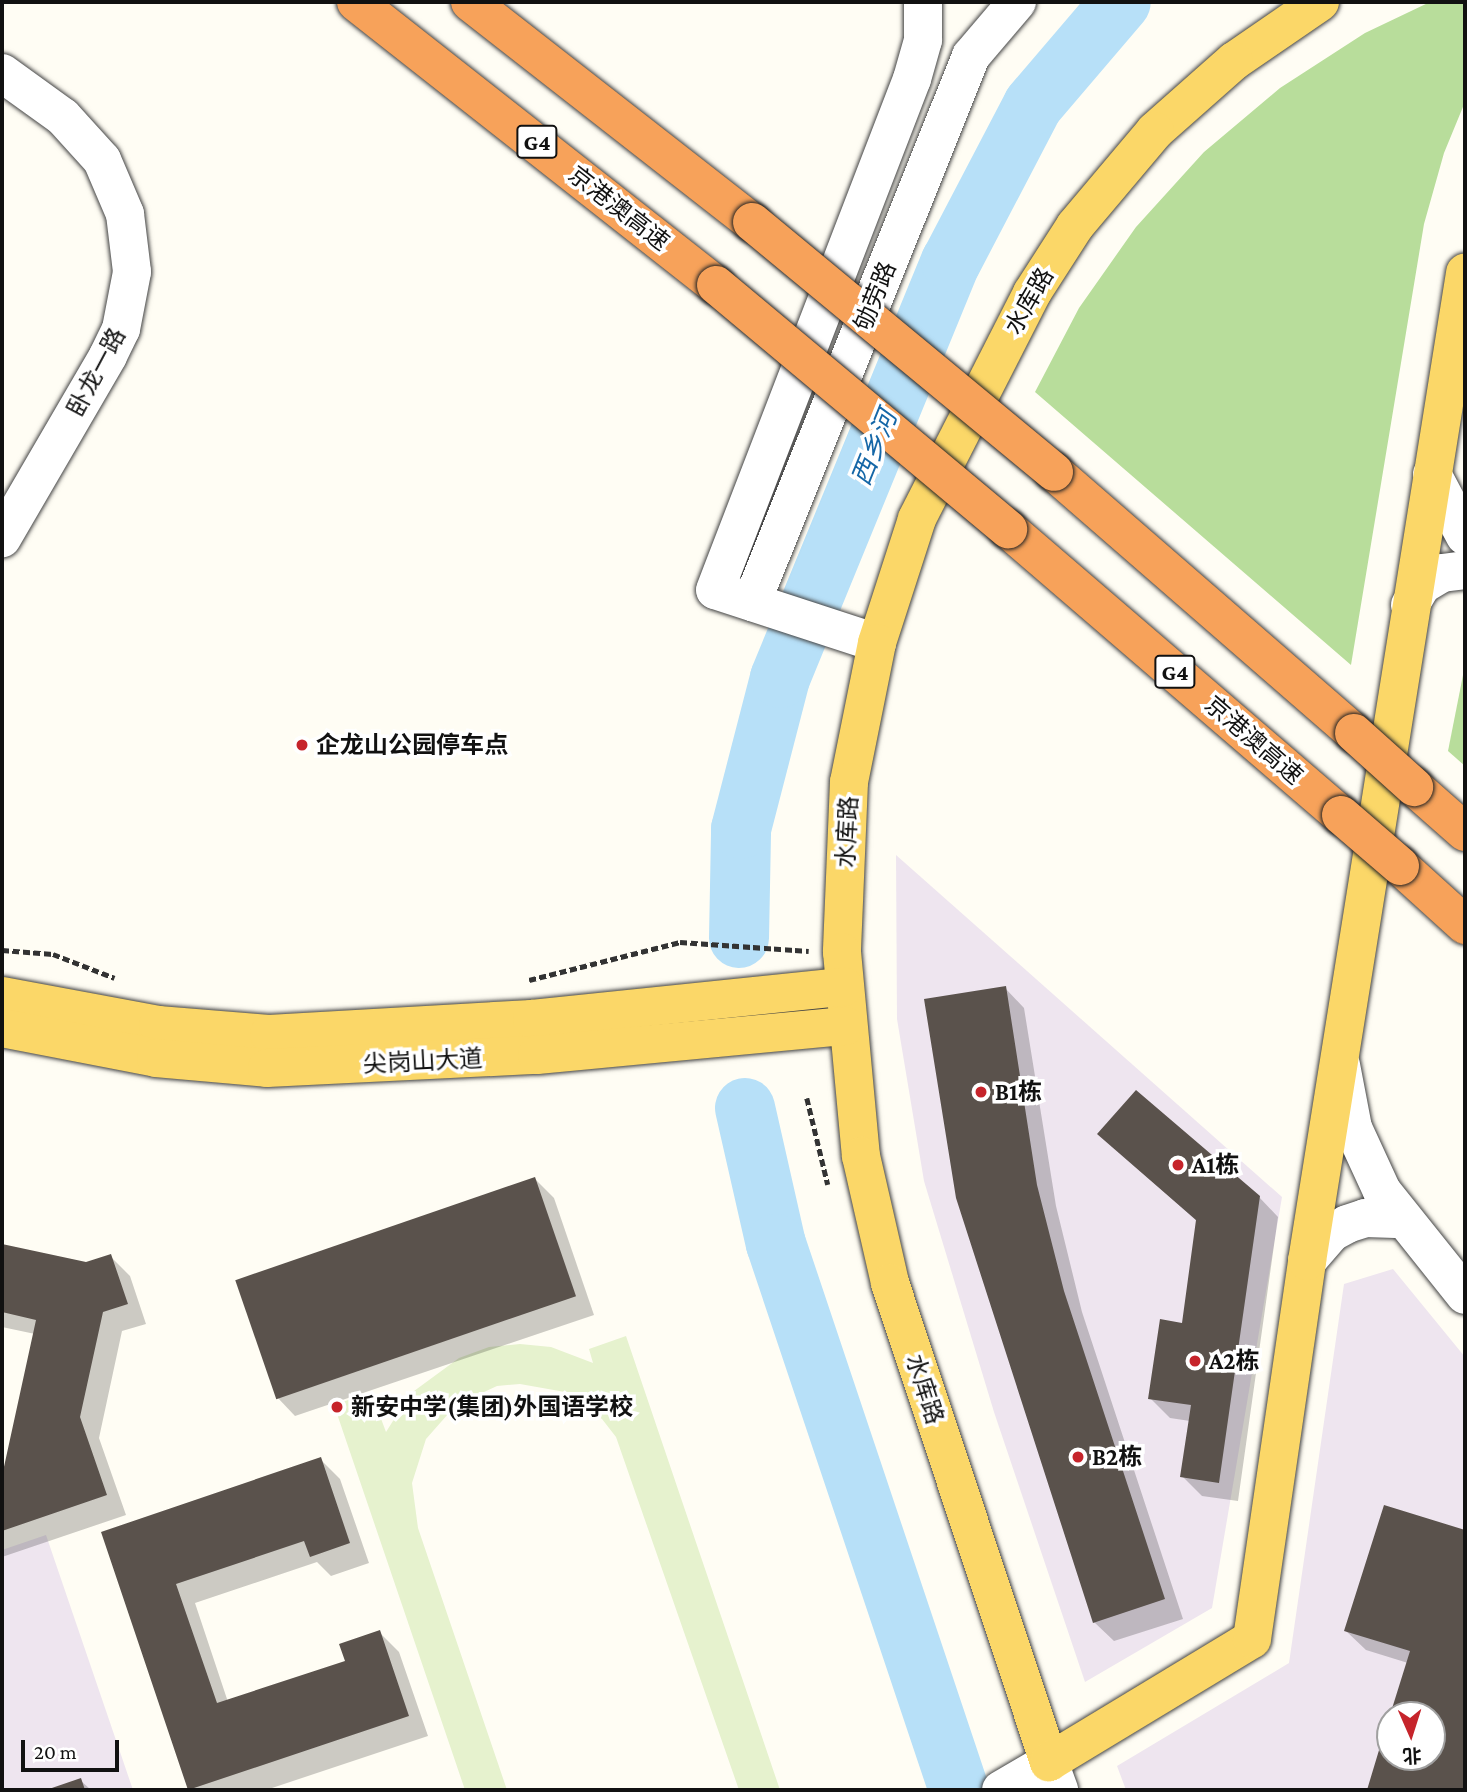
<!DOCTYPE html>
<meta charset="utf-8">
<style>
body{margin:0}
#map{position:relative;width:1467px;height:1792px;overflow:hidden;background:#fffdf4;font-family:"Crimson Pro","Noto Sans SC",serif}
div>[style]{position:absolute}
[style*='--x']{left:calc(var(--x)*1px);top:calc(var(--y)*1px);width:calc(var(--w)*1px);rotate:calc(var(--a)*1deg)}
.industrial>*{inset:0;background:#eee5ef}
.forest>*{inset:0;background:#b8dd9b}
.pitch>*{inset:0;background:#e6f2ce}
.shadow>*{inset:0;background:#0003}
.river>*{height:60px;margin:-30px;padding:0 30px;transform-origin:30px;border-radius:30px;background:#b7e0f8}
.building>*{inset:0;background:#5a524c;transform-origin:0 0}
.path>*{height:4.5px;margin-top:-2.25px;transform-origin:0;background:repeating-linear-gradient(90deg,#333 0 7px,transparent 0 10.5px)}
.roads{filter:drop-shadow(0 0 2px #444) drop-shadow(0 0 2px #444)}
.minor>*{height:38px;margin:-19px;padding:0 19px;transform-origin:19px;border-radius:19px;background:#fff}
.major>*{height:38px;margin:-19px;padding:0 19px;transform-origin:19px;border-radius:19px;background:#fbd768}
.highway>*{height:38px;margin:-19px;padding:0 19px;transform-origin:19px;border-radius:19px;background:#f7a25a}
.bridges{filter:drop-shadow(0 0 2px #222) drop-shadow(0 0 2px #222)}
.highway-bridge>*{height:38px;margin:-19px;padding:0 19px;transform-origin:19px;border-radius:19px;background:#f7a25a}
.dots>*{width:19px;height:19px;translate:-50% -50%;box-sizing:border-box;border:4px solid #fff;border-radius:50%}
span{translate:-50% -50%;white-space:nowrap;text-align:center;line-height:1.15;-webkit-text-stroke:7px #fff;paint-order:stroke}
.shield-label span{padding:2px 5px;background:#fff;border:2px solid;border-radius:5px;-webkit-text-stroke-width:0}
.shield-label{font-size:23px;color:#111;font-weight:700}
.street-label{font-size:24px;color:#111}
.poi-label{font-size:24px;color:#111;font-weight:700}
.left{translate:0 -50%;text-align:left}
.water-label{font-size:26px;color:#1567a7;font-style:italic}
.frame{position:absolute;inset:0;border:4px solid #111;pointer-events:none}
.north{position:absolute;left:1376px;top:1701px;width:70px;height:70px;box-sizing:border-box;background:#fff;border:2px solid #a0a0a0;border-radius:50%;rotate:177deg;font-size:19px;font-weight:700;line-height:28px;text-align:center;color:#111}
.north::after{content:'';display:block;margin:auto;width:24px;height:32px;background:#c6242b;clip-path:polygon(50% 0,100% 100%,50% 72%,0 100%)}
.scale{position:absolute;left:21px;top:1740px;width:98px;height:32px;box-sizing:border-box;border:4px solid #111;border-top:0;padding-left:9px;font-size:21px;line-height:24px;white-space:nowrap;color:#111;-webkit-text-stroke:5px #fff;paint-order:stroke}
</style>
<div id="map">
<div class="industrial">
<div style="clip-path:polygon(896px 855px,1282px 1197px,1212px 1608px,1085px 1682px,994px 1412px,924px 1181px,897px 1019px)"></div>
<div style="clip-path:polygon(evenodd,1393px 1269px,1465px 1357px,1465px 1790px,1126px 1790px,1117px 1766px,1289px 1663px,1344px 1284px,1393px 1269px,1390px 1715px,1432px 1715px,1432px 1757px,1390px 1757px,1390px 1715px)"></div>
<div style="clip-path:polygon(46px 1535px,133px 1790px,2px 1790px,2px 1550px)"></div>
</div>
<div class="forest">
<div style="clip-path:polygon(1430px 2px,1465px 2px,1465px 102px,1444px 153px,1424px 224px,1351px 665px,1035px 392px,1079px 308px,1136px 227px,1204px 152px,1280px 88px,1365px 33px)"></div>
<div style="clip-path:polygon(1465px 665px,1465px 766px,1448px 751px)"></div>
</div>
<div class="pitch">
<div style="clip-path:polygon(626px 1336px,780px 1790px,739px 1790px,616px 1437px,602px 1419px,565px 1392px,520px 1384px,497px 1386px,456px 1405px,426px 1439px,412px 1483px,418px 1528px,507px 1790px,465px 1790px,334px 1405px,371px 1392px,386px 1432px,410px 1394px,459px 1358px,489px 1347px,520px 1344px,551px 1347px,593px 1363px,589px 1349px)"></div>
</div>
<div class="shadow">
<div style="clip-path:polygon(1005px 988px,1024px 1008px,1056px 1206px,1082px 1312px,1183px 1619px,1114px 1641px,1094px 1622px)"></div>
<div style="clip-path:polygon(1099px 1134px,1259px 1197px,1278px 1217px,1238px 1501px,1202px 1496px,1182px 1476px,1190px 1421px,1170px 1418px,1150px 1398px,1184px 1325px,1198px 1222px)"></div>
<div style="clip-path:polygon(535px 1179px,554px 1198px,594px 1315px,295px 1416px,276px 1396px)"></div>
<div style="clip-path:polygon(2px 1247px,86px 1264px,110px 1256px,130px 1276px,146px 1324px,122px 1331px,99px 1438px,126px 1515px,2px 1557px,2px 1478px,35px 1334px,2px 1327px)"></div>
<div style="clip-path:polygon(320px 1459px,340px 1479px,369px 1563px,331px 1576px,317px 1562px,195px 1603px,228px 1702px,347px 1662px,379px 1632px,399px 1652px,428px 1736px,266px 1790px,191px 1790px,103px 1533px)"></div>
<div style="clip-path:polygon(1385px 1507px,1465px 1532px,1465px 1790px,1368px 1790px,1390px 1721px,1390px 1757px,1432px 1757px,1432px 1715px,1392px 1715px,1408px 1663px,1366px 1650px,1346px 1631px)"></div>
<div style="clip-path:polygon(80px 1780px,91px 1790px,50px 1790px)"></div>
</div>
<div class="river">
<div style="--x:739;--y:938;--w:109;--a:-88.9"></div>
<div style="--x:741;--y:829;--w:156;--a:-75.5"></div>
<div style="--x:780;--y:678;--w:450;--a:-67.7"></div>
<div style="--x:951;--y:262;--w:177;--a:-62.4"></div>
<div style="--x:1033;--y:105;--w:135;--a:-49.5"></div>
<div style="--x:745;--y:1108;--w:139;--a:77.2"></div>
<div style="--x:776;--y:1244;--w:576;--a:71.47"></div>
</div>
<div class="building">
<div style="clip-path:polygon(1006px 986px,1037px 1185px,1064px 1291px,1165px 1599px,1093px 1623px,956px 1198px,924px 999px)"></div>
<div style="clip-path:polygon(1136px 1090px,1260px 1196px,1219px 1483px,1180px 1477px,1191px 1405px,1148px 1399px,1160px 1319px,1182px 1323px,1196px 1220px,1097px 1134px)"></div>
<div style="left:535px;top:1177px;width:126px;height:317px;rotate:71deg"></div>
<div style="clip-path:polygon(2px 1244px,86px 1262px,111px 1254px,128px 1304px,103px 1312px,80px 1417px,107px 1495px,2px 1531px,2px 1476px,36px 1320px,2px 1312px)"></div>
<div style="clip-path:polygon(321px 1457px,350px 1543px,310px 1557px,304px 1541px,176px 1584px,217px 1703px,345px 1661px,339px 1644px,380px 1630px,409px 1716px,188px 1790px,101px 1532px)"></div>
<div style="clip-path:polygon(1384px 1505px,1465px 1530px,1465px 1790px,1367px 1790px,1389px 1717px,1390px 1757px,1432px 1757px,1432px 1715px,1390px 1715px,1410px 1651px,1344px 1631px)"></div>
<div style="clip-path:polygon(81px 1778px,85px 1790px,46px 1790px)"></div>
</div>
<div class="path">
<div style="--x:2;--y:950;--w:51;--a:4.5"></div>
<div style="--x:53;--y:954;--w:66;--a:21.2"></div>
<div style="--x:529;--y:980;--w:156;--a:-14.1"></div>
<div style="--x:680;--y:942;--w:129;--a:4"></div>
<div style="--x:807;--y:1098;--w:89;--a:76.4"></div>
</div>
<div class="roads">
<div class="minor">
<div style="--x:2;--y:73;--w:75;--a:35.8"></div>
<div style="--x:63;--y:117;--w:58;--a:47.8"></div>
<div style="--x:102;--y:160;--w:59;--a:66.9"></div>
<div style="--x:125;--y:214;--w:58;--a:83.1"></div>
<div style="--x:132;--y:272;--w:58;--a:100.9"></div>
<div style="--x:121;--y:329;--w:30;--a:116"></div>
<div style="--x:108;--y:356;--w:211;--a:120.2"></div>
<div style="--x:1432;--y:474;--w:70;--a:62"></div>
<div style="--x:752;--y:602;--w:588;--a:-68.14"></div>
<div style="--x:971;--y:56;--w:71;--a:-49.6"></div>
<div style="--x:1410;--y:605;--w:23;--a:-59"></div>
<div style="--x:1422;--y:585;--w:23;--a:-31"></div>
<div style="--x:1442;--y:573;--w:23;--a:-7"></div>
<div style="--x:877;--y:643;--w:170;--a:-161.9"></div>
<div style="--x:715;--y:590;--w:548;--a:-68.92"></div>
<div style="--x:912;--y:79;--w:41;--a:-74.2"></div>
<div style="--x:923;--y:40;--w:38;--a:-90"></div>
<div style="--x:1341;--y:1065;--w:64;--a:79.2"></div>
<div style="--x:1353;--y:1128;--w:69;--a:65.3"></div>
<div style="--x:1382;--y:1191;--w:133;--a:51.4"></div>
<div style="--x:1307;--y:1261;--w:37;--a:-49"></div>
<div style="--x:1331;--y:1233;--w:18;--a:-29"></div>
<div style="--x:1347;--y:1224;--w:19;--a:-18"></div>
<div style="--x:1365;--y:1218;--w:38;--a:2"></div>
<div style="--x:1001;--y:1790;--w:56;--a:-30.3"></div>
<div style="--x:1049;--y:1762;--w:30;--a:70"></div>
</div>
<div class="major">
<div style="--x:1320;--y:2;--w:104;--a:145.5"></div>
<div style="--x:1234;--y:61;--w:106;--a:138.5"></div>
<div style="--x:1155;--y:131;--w:124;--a:130.1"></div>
<div style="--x:1075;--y:226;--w:80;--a:122.7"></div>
<div style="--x:1032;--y:293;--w:254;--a:117"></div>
<div style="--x:917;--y:519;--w:130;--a:107.9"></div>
<div style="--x:877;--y:643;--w:142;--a:101.4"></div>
<div style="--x:849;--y:782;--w:170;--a:92.4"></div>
<div style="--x:842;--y:952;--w:205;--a:84.7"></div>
<div style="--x:861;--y:1156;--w:130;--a:77.1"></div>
<div style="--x:890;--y:1283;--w:505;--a:71.64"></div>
<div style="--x:1049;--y:1762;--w:237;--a:-31.2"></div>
<div style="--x:1252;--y:1639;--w:382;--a:-81.7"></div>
<div style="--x:1307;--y:1261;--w:1001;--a:-80.91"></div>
<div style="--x:2;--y:996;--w:159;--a:10.5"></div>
<div style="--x:158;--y:1025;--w:111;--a:4.6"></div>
<div style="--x:269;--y:1034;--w:263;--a:-3.3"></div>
<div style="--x:532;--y:1019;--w:314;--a:-5.9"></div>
<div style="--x:2;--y:1028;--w:157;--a:11"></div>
<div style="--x:156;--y:1058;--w:111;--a:5.1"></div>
<div style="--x:267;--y:1068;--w:270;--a:-2.8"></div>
<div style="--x:537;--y:1055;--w:310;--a:-5.4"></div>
</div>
<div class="highway">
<div style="--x:356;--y:2;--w:458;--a:38.2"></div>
<div style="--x:470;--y:2;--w:358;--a:38"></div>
<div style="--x:1054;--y:472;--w:398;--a:41"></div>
<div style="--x:1008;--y:529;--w:439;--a:40.7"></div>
<div style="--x:1414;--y:787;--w:68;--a:41.4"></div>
<div style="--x:1400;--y:866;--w:88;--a:42.2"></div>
</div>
</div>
<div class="bridges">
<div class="highway-bridge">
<div style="--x:752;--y:222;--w:392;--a:39.6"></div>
<div style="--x:716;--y:285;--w:381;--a:39.9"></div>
<div style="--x:1354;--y:733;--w:81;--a:42"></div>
<div style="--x:1341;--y:815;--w:78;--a:40.8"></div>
</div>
</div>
<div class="dots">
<div style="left:302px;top:745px;background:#c6242b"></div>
<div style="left:981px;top:1092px;background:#c6242b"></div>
<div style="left:1178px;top:1165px;background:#c6242b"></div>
<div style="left:1195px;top:1361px;background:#c6242b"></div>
<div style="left:337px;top:1407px;background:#c6242b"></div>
<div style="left:1078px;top:1457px;background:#c6242b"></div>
</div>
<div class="shield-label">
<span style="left:537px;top:142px">G4</span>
<span style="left:1175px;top:672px">G4</span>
</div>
<div class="street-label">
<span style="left:619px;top:208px;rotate:38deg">京港澳高速</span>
<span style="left:875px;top:296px;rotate:-68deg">劬劳路</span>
<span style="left:1029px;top:301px;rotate:-60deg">水库路</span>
<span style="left:96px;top:372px;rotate:-62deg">卧龙一路</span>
<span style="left:1254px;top:740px;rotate:41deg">京港澳高速</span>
<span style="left:847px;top:832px;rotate:-87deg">水库路</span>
<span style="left:423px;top:1061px;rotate:-3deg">尖岗山大道</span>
<span style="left:925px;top:1389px;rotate:72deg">水库路</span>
</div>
<div class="poi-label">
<span class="left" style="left:316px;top:745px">企龙山公园停车点</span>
<span class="left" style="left:995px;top:1092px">B1栋</span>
<span class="left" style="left:1192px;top:1165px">A1栋</span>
<span class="left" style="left:1209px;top:1361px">A2栋</span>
<span class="left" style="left:351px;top:1407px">新安中学(集团)外国语学校</span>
<span class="left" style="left:1092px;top:1457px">B2栋</span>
</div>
<div class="water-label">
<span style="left:875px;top:448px;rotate:-68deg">西乡河</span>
</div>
<div class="frame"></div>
<div class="north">北</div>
<div class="scale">20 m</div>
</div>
